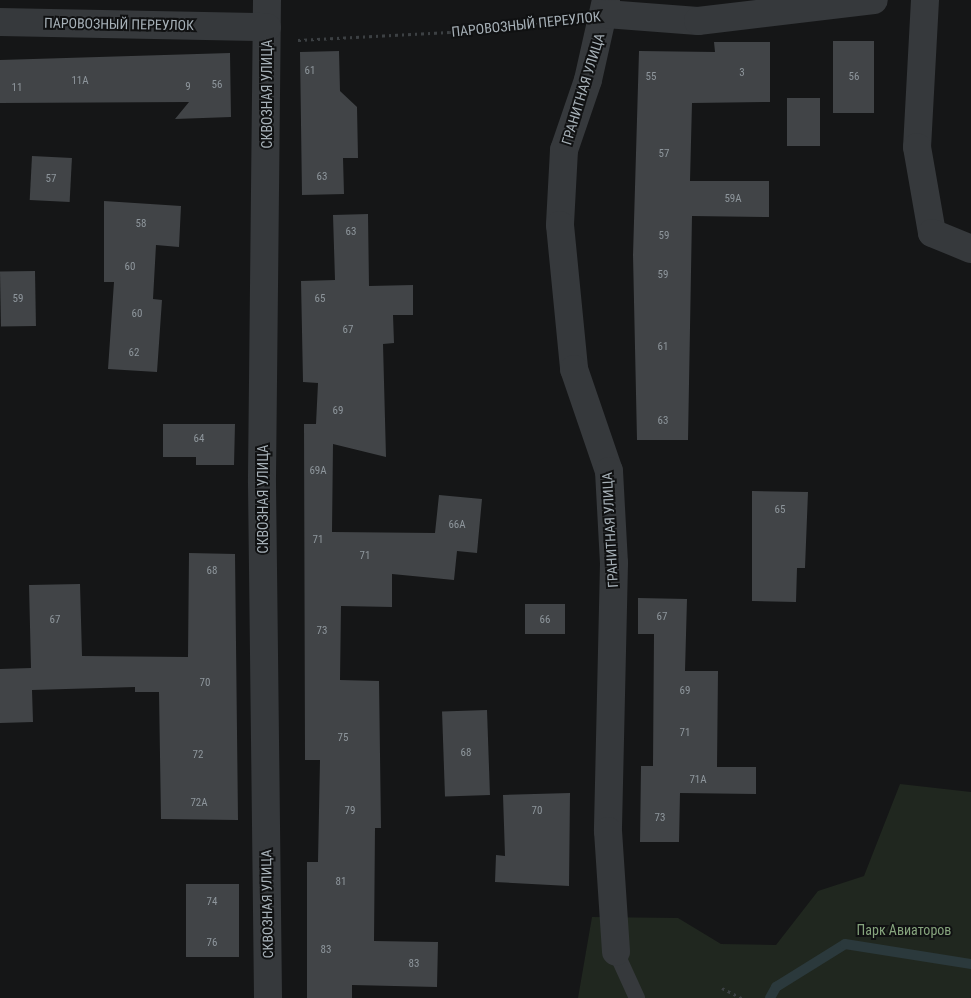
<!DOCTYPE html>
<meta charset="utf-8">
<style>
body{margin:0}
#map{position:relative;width:971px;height:998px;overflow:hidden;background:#151617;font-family:"Roboto Condensed",sans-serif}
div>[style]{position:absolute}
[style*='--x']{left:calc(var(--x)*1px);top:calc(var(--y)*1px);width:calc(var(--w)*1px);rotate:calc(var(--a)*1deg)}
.green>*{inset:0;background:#20271f}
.stream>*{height:10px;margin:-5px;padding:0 5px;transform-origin:5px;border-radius:5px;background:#2b393c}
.building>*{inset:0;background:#414447;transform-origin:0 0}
.path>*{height:3px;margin-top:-1.5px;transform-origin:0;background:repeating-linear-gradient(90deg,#3c4043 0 2.5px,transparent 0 6.5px)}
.service>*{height:16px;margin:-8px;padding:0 8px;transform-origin:8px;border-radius:8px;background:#36393c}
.minor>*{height:28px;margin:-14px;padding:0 14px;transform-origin:14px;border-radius:14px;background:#36393c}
span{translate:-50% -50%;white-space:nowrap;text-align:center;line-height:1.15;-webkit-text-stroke:4px #101112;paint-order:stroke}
.number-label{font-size:11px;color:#8e969c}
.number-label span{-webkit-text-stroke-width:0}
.street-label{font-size:14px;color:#a7b1b8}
.park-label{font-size:14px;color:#86a47d}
</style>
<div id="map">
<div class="green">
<div style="clip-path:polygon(900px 784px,971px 792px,971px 998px,578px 998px,592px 917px,678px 918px,721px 944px,776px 945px,818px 891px,864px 876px)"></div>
</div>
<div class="stream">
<div style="--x:770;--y:998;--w:13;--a:-61"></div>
<div style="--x:776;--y:987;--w:81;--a:-31.9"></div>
<div style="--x:845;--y:944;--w:128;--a:9"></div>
</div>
<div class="building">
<div style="left:833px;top:41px;width:41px;height:72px"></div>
<div style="clip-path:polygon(714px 42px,770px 42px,770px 102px,692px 103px,690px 181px,769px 181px,769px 217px,692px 216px,688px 440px,637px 440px,633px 255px,639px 51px,715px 52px)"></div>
<div style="clip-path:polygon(339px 51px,340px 91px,357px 107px,358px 158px,343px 158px,344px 194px,302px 195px,300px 52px)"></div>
<div style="clip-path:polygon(230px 53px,231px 117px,175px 119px,189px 102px,0 103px,0 60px)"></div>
<div style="left:787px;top:98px;width:33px;height:48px"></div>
<div style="left:32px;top:156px;width:40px;height:44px;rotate:3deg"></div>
<div style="clip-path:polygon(104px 201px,181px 206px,179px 247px,156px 245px,153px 299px,162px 300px,157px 372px,108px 369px,114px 282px,104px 282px)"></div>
<div style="clip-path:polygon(368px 214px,369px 286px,413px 285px,413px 315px,393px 315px,394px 343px,383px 344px,386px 457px,333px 444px,332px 532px,435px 533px,439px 495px,482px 499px,477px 553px,457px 551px,454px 580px,392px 574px,392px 607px,341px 606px,340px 680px,379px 681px,381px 828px,375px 828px,374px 941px,438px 942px,437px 987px,352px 985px,352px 998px,307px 998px,307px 862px,318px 862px,320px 760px,305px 760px,304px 424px,316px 424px,318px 383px,303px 382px,301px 281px,335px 280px,333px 215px)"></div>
<div style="left:35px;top:271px;width:55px;height:35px;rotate:89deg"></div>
<div style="clip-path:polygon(163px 424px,235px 424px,234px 465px,196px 465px,196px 457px,163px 457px)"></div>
<div style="clip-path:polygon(752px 491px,808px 492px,805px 568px,797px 568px,796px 602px,752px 601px)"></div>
<div style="clip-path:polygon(189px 553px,235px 554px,238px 820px,161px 819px,159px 692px,135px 692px,135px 687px,32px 690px,33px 722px,0 723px,0 669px,31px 668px,29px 585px,80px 584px,82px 656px,188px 657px)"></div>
<div style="clip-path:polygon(638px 598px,687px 599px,685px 671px,718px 671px,717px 767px,756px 767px,756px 794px,680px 793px,679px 842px,640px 842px,641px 766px,653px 766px,654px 634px,638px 634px)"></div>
<div style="left:565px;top:604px;width:30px;height:40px;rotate:90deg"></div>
<div style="left:487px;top:710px;width:85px;height:45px;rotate:88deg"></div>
<div style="clip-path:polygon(570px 793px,569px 886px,495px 882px,496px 855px,505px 856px,503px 795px)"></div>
<div style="left:186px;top:884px;width:53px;height:73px"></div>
</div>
<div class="path">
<div style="--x:298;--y:40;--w:152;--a:-3"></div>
<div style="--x:450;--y:32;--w:119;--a:-6.3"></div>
<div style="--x:722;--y:988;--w:22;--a:27"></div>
</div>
<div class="service">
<div style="--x:616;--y:952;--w:51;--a:65.5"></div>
</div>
<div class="minor">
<div style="--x:267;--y:0;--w:483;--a:90.6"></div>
<div style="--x:262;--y:483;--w:515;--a:89.33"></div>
<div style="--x:606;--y:0;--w:82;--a:102.7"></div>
<div style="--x:588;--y:80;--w:74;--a:108.9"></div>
<div style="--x:564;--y:150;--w:75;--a:93.1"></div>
<div style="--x:560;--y:225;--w:145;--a:84.4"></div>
<div style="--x:574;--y:369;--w:108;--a:71.1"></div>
<div style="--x:609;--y:471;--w:92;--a:86.9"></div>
<div style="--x:614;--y:563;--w:268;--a:91.3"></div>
<div style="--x:608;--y:831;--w:121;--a:86.2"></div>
<div style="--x:925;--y:0;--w:147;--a:93.1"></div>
<div style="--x:917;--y:147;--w:87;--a:80.1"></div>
<div style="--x:932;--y:233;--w:42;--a:22.3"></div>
<div style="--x:606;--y:14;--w:92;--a:4.4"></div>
<div style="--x:698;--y:21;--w:177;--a:-6.8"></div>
<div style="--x:0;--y:22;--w:267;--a:1.1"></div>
</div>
<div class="number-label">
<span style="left:310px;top:71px">61</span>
<span style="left:742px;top:73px">3</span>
<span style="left:651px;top:77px">55</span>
<span style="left:854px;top:77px">56</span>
<span style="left:80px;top:81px">11А</span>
<span style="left:217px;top:85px">56</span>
<span style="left:188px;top:87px">9</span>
<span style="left:17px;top:88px">11</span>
<span style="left:664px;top:154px">57</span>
<span style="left:322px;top:177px">63</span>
<span style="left:51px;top:179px">57</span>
<span style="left:733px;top:199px">59А</span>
<span style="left:141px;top:224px">58</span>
<span style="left:351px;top:232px">63</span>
<span style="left:664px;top:236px">59</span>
<span style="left:130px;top:267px">60</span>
<span style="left:663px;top:275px">59</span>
<span style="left:18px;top:299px">59</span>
<span style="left:320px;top:299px">65</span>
<span style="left:137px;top:314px">60</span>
<span style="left:348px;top:330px">67</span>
<span style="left:663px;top:347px">61</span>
<span style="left:134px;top:353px">62</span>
<span style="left:338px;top:411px">69</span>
<span style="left:663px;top:421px">63</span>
<span style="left:199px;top:439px">64</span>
<span style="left:318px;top:471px">69А</span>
<span style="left:780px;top:510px">65</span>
<span style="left:457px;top:525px">66А</span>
<span style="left:318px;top:540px">71</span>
<span style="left:365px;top:556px">71</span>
<span style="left:212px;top:571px">68</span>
<span style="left:662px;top:617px">67</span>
<span style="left:55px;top:620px">67</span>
<span style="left:545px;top:620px">66</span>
<span style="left:322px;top:631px">73</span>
<span style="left:205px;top:683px">70</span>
<span style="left:685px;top:691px">69</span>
<span style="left:685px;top:733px">71</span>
<span style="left:343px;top:738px">75</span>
<span style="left:466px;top:753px">68</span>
<span style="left:198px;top:755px">72</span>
<span style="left:698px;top:780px">71А</span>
<span style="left:199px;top:803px">72А</span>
<span style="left:350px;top:811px">79</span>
<span style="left:537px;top:811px">70</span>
<span style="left:660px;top:818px">73</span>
<span style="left:341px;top:882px">81</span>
<span style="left:212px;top:902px">74</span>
<span style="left:212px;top:943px">76</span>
<span style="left:326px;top:950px">83</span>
<span style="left:414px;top:964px">83</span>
</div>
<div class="street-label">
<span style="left:119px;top:24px;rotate:1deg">ПАРОВОЗНЫЙ ПЕРЕУЛОК</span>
<span style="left:526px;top:24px;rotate:-6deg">ПАРОВОЗНЫЙ ПЕРЕУЛОК</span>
<span style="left:583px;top:89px;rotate:-73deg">ГРАНИТНАЯ УЛИЦА</span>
<span style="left:267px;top:94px;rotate:-90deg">СКВОЗНАЯ УЛИЦА</span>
<span style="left:263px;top:499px;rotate:-90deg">СКВОЗНАЯ УЛИЦА</span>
<span style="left:610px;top:530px;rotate:-93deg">ГРАНИТНАЯ УЛИЦА</span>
<span style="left:267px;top:904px;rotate:-91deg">СКВОЗНАЯ УЛИЦА</span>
</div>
<div class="park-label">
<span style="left:904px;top:930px">Парк Авиаторов</span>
</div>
</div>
